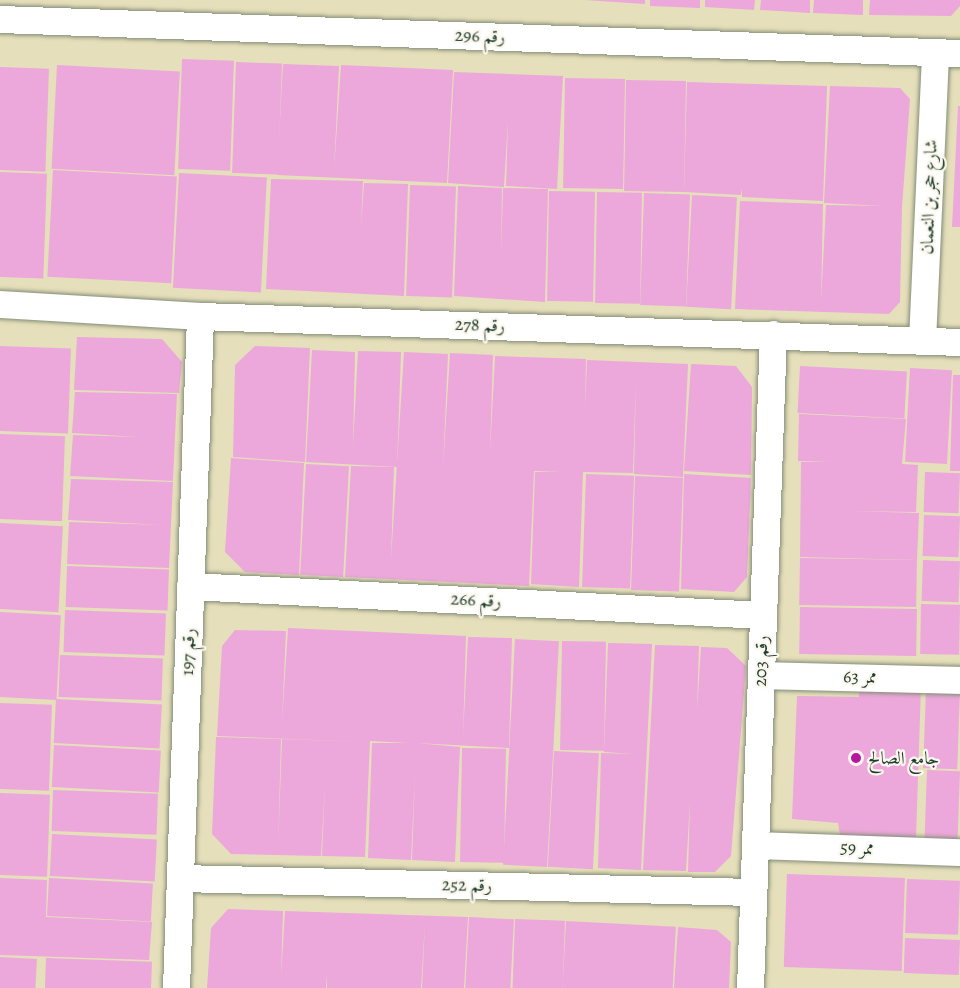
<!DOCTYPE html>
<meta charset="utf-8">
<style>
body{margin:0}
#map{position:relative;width:960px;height:988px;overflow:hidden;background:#e6dfbb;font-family:Alegreya,Amiri,serif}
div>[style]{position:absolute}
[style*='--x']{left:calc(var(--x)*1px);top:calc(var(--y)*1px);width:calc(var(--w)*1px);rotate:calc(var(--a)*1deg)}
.building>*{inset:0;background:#eca8da;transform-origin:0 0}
.roads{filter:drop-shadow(0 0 2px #828e78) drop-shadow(0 0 2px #828e78)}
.minor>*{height:27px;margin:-13.5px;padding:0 13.5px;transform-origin:13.5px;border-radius:13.5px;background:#fff}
.dots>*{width:16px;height:16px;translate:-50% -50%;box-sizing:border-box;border:3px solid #fbf7ec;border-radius:50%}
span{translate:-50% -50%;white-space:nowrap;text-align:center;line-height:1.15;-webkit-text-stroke:4.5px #fbf7ec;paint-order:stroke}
.street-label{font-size:18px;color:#1f3d34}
.poi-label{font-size:18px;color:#1f3d34}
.left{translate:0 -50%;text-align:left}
</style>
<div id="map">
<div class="building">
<div style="clip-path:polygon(585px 0,645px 0,645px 4px)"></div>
<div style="clip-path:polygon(650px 0,700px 0,700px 8px,650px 6px)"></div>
<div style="clip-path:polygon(705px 0,755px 0,754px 10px,705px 7px)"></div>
<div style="clip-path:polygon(761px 0,810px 0,810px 13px,760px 10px)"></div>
<div style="clip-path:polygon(814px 0,863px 0,863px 15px,813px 13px)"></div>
<div style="clip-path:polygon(870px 0,960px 0,960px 6px,951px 16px,869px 15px)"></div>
<div style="left:182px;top:59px;width:52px;height:110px;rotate:2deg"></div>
<div style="left:236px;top:62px;width:46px;height:111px;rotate:2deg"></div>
<div style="clip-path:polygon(283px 64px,339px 66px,334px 171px,341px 65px,453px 70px,447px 183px,277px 175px)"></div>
<div style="left:57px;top:65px;width:123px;height:104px;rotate:3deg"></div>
<div style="left:0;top:67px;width:49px;height:103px;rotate:2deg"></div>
<div style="clip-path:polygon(454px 72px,563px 76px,557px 189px,506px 186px,508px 120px,504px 187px,448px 183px)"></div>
<div style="left:565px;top:78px;width:60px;height:110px;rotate:1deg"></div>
<div style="left:626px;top:80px;width:60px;height:111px;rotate:1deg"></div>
<div style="clip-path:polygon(687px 82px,827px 86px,823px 201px,742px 197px,742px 188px,741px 195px,684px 192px)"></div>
<div style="clip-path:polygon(830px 86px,900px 88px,910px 99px,902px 207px,900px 302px,889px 314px,735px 309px,740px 201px,823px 204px,821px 301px,826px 205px,885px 206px,824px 203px)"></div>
<div style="clip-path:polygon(958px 106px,960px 106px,960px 227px,952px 227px)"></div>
<div style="left:53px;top:170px;width:124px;height:107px;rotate:3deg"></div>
<div style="left:0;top:172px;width:47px;height:105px;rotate:2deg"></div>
<div style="left:179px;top:173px;width:88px;height:115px;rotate:3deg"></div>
<div style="clip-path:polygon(271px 179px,363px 181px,361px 227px,364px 183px,408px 184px,404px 296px,266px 289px)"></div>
<div style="left:410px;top:185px;width:46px;height:111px;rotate:2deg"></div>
<div style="clip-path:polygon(458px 186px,502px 188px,501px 255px,503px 188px,548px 189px,545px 302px,454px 296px)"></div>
<div style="left:549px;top:191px;width:46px;height:110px;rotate:1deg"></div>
<div style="left:597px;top:192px;width:45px;height:111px;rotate:1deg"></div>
<div style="left:644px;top:193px;width:46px;height:112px;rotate:2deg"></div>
<div style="left:692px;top:195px;width:45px;height:112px;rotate:3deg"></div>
<div style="clip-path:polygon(77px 337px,162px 339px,182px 362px,179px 393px,74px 390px)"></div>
<div style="left:0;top:346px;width:71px;height:85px;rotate:2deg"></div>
<div style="clip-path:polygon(255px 346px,310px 348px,305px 462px,233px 457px,235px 365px)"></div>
<div style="clip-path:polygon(312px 350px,355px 352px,353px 446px,358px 351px,401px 352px,397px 467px,306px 462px)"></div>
<div style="clip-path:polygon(404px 352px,448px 354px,443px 468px,450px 353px,493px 355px,490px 453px,495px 356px,586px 359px,585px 410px,587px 360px,688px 364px,683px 477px,634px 474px,636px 378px,633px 473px,583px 472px,579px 587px,531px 584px,535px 472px,561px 472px,534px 471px,529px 586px,345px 577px,351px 466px,394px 467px,391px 559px)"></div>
<div style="clip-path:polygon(691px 364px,736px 366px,752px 387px,751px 475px,684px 471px)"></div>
<div style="left:800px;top:366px;width:107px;height:47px;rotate:3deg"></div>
<div style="left:910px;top:368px;width:42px;height:94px;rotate:3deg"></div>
<div style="clip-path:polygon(953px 375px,960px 375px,960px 471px,950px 471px)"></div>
<div style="clip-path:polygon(75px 392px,177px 394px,173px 481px,70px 476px,73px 435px,139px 437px,72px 433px)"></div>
<div style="clip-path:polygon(799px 414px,906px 419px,902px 464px,918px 465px,916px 512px,850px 511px,919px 513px,917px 560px,800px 557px,801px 462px,831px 462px,798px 461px)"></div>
<div style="left:0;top:434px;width:65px;height:85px;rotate:2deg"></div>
<div style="clip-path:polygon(231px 458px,304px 463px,299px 575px,245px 572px,225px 552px)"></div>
<div style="left:306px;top:464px;width:43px;height:111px;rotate:3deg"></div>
<div style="left:925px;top:472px;width:35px;height:40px;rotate:2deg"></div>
<div style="left:586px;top:474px;width:48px;height:113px;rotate:2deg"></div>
<div style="clip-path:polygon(684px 474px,751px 478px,747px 577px,734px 592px,681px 589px)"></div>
<div style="left:635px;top:476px;width:48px;height:114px;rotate:2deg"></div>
<div style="clip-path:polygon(71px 479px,173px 482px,169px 568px,67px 564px,69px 522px,162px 525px,68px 520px)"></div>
<div style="left:924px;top:515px;width:36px;height:41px;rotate:2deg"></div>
<div style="left:0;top:523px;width:63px;height:86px;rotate:3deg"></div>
<div style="left:800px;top:558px;width:117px;height:47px;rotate:1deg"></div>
<div style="left:923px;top:560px;width:37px;height:41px;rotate:2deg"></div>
<div style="left:67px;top:566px;width:102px;height:41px;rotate:2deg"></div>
<div style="left:921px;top:604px;width:39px;height:50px;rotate:1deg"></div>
<div style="left:800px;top:607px;width:117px;height:47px;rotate:1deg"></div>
<div style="left:65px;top:610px;width:101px;height:42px;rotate:2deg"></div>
<div style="left:0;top:612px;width:61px;height:85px;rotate:3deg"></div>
<div style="clip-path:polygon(288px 628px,466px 636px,463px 736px,468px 637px,512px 638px,509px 748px,416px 743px,460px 747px,455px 862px,412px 860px,415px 774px,411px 860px,368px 858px,372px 743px,408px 743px,370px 741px,365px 857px,322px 856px,325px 785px,321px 856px,231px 854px,212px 834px,216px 737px,281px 739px,278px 849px,282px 739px,364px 742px,217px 736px,222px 646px,235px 630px,286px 631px,282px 722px)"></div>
<div style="left:515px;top:639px;width:44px;height:226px;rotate:3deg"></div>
<div style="left:562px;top:641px;width:44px;height:109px;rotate:1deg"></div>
<div style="clip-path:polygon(608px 643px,652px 644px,641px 870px,598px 868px,601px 753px,634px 754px,604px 752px)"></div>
<div style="clip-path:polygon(655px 645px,699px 646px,697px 711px,701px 647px,727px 648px,746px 666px,731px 856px,715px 872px,688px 872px,690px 801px,686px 871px,643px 870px)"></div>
<div style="left:60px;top:655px;width:103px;height:42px;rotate:2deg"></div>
<div style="clip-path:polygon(858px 686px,921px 686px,916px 838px,840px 835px,838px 823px,792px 819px,797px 696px,859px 697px)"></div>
<div style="left:926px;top:689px;width:34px;height:79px;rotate:2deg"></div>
<div style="left:56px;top:699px;width:106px;height:44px;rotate:3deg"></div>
<div style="left:0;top:703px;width:52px;height:86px;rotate:2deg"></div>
<div style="left:54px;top:745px;width:107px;height:42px;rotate:3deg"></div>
<div style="left:462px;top:748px;width:44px;height:114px;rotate:1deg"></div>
<div style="left:554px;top:751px;width:45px;height:116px;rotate:3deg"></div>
<div style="left:927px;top:770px;width:33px;height:72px;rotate:2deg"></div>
<div style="left:53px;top:790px;width:105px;height:41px;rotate:2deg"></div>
<div style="left:0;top:793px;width:50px;height:82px;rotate:2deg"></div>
<div style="left:52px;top:834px;width:105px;height:42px;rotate:3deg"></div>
<div style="left:787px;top:874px;width:118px;height:93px;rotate:2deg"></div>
<div style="clip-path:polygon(0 878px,47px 880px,46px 917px,152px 922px,149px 960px,0 955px)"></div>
<div style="left:49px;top:878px;width:104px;height:38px;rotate:3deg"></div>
<div style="left:907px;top:879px;width:53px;height:54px;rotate:2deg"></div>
<div style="clip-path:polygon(228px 909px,283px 911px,281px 977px,285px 911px,468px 917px,464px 988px,422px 988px,425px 922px,421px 988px,327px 988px,327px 974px,326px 988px,207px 988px,211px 928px)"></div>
<div style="left:469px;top:917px;width:45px;height:71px;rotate:3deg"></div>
<div style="left:515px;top:919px;width:50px;height:69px;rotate:2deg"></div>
<div style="left:566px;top:921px;width:110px;height:67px;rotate:3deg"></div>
<div style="clip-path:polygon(678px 927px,717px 930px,731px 942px,729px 988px,674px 988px)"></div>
<div style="left:905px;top:938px;width:55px;height:35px;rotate:2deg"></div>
<div style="left:0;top:957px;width:37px;height:31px;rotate:3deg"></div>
<div style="left:46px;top:958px;width:106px;height:30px;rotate:2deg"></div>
</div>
<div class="roads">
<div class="minor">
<div style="--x:0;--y:19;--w:961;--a:2.03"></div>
<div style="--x:0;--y:304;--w:200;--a:3.4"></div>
<div style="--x:200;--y:316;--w:760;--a:1.96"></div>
<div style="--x:922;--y:341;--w:288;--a:-87.4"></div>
<div style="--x:190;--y:586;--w:574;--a:2.9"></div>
<div style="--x:761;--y:675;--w:199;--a:1.4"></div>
<div style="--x:755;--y:845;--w:205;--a:2"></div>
<div style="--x:180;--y:878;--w:573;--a:1.4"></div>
<div style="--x:176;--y:988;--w:672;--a:-87.95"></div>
<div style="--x:750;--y:988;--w:654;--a:-87.99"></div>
</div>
</div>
<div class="dots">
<div style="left:856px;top:758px;background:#b5179e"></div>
</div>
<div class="street-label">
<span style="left:480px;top:36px;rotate:2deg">رقم 296</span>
<span style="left:929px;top:197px;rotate:-88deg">شارع حجر بن النعمان</span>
<span style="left:480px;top:325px;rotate:2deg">رقم 278</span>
<span style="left:476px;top:600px;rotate:3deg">رقم 266</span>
<span style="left:188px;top:652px;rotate:-88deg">رقم 197</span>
<span style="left:761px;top:661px;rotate:-88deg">رقم 203</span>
<span style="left:860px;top:677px;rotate:1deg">63 ممر</span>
<span style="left:857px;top:848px;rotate:2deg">ممر 59</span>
<span style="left:467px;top:885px;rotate:1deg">رقم 252</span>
</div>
<div class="poi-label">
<span class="left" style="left:868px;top:758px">جامع الصالح</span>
</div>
</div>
